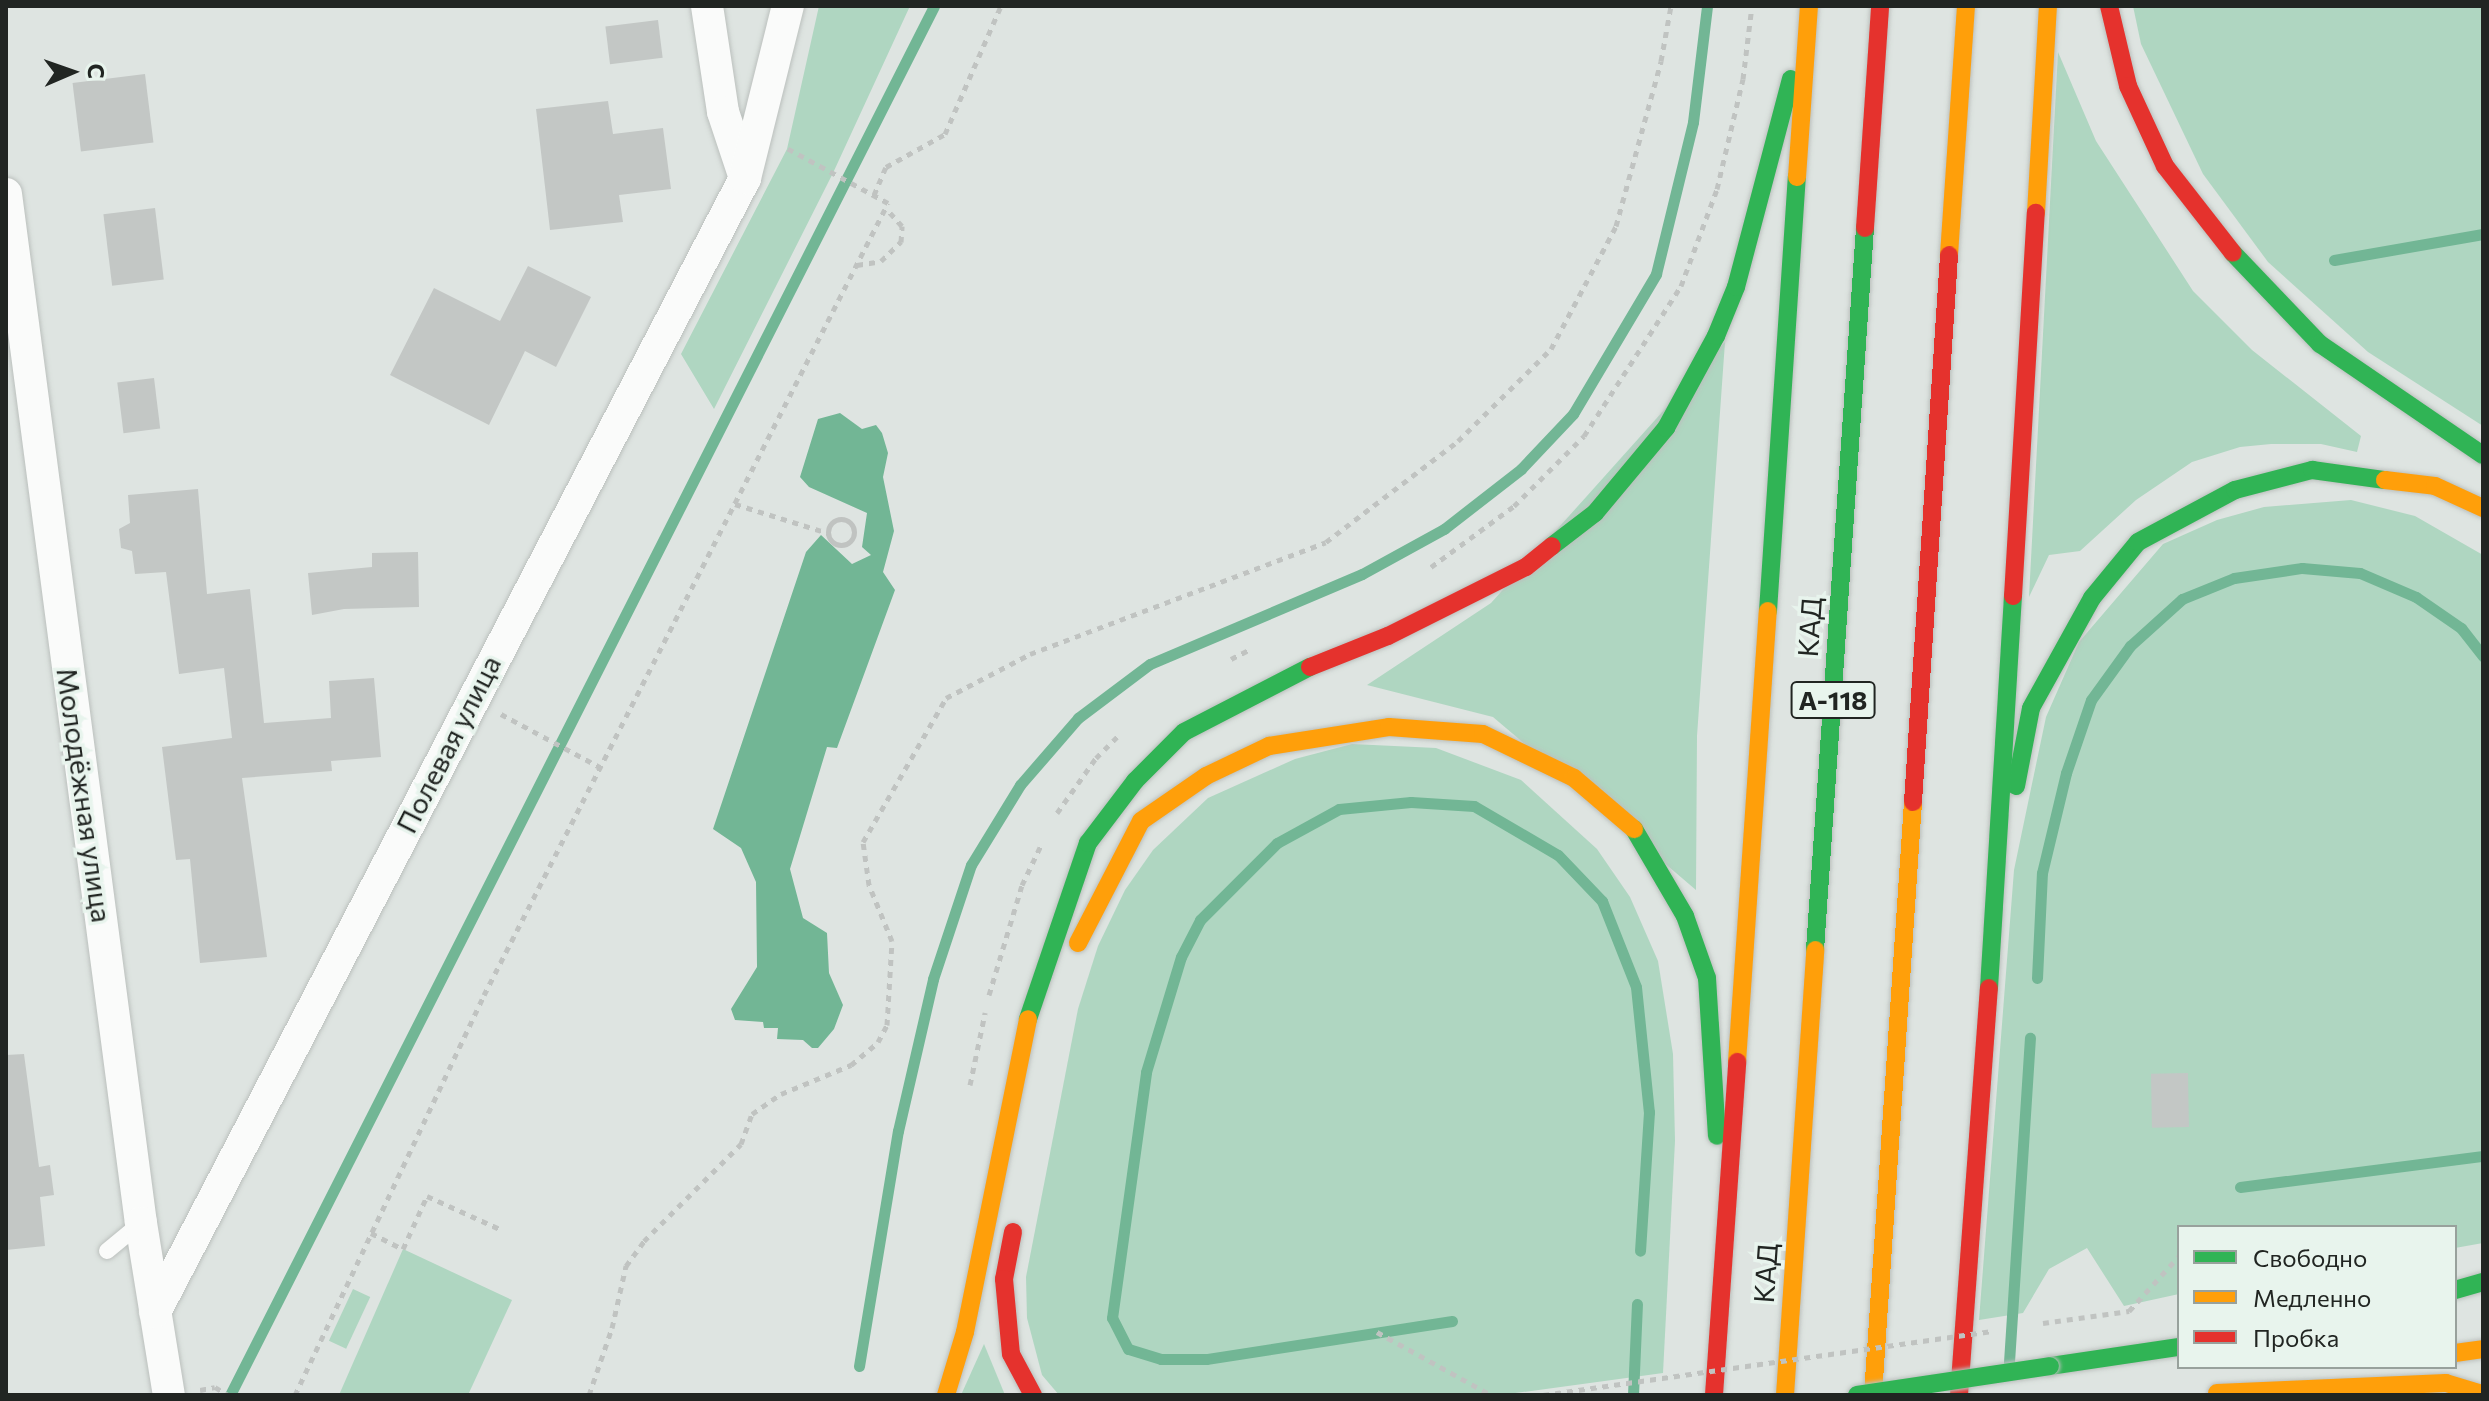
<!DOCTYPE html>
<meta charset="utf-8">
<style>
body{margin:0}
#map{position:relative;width:2489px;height:1401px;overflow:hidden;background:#dee4e1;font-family:Commissioner,sans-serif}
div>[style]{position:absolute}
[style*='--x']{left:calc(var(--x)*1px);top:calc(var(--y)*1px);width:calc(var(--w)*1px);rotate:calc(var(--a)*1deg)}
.green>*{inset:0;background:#afd6c1;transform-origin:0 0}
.water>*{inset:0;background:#72b695}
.stream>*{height:11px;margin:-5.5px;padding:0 5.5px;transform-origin:5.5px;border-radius:5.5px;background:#72b695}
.building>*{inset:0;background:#c3c7c5;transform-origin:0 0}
.path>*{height:5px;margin-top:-2.5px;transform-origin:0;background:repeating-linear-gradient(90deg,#c0c3c1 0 6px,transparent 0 12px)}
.path>.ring{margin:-2.5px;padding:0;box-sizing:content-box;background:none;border:5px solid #c0c3c1;border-radius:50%}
.roads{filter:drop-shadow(0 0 2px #bbc0bd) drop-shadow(0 0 2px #bbc0bd)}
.lane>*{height:16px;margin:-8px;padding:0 8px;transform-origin:8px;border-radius:8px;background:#fafbfa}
.street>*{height:32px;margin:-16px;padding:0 16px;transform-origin:16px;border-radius:16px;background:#fafbfa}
.fast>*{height:18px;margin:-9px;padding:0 9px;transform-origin:9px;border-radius:9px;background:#30b455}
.slow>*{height:18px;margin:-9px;padding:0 9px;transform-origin:9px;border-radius:9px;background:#ff9f0a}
.jam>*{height:18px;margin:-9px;padding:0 9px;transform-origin:9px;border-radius:9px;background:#e5322d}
.path-bridge>*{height:5px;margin-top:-2.5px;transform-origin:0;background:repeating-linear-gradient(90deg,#c0c3c1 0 6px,transparent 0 12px)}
.bridges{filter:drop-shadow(0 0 2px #bbc0bd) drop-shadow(0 0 2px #bbc0bd)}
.fast-bridge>*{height:18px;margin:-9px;padding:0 9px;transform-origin:9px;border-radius:9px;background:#30b455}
span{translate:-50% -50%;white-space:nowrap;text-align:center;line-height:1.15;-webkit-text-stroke:7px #e8f4ed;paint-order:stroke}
.shield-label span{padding:2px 6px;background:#e8f4ed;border:2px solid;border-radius:6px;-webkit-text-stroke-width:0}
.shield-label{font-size:26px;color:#212522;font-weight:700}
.street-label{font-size:28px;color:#212522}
.frame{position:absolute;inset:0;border:8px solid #212522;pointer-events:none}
.legend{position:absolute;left:2177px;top:1225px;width:280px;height:144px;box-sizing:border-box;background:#e8f4ed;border:2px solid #98a19c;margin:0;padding:10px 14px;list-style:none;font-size:24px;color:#212522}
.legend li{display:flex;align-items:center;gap:16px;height:40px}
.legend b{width:40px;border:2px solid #98a19c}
.north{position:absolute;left:32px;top:32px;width:80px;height:80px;-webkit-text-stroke:6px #e8f4ed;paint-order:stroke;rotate:88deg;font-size:22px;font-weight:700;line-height:32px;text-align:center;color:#212522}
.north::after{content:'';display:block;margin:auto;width:28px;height:36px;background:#212522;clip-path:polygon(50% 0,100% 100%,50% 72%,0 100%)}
</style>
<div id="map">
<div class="green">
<div style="clip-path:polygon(819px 6px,910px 6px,833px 173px,714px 409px,681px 354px,787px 149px)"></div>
<div style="clip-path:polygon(2133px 6px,2483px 6px,2483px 426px,2368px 352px,2268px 262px,2203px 174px,2141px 44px)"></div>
<div style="clip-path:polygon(2058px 52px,2096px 141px,2193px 291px,2252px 350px,2361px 436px,2357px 452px,2321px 444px,2271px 444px,2240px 447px,2192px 462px,2136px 500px,2080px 551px,2049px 555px,2029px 597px)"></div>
<div style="clip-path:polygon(1725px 342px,1697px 736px,1696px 890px,1493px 717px,1367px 685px,1491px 603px)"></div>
<div style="clip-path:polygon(2351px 500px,2415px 516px,2483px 555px,2483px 1243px,2455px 1248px,2455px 1227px,2179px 1227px,2179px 1294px,2124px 1306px,2087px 1248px,2049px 1269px,2023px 1313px,1979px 1320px,2014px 870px,2046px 717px,2079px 642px,2163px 544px,2217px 520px,2264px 507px)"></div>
<div style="clip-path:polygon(1352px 744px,1436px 748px,1521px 780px,1597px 849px,1630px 897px,1658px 961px,1673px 1054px,1675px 1141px,1663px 1373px,1501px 1395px,1059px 1395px,1042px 1375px,1027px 1318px,1026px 1277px,1078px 1009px,1098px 946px,1125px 890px,1153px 850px,1208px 798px,1295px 759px)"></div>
<div style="clip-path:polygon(403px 1249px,512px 1300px,468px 1395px,339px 1395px)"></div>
<div style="left:353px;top:1289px;width:19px;height:57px;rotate:25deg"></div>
<div style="clip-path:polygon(984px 1344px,1005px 1395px,961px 1395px)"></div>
</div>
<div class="water">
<div style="clip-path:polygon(840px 413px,862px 429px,876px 425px,882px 433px,888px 453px,883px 477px,894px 531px,883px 572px,895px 590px,837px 748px,827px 747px,790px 869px,803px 918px,827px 933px,829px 973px,843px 1005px,834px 1029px,818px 1048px,812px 1048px,803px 1040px,777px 1039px,778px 1028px,764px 1028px,763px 1022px,735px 1020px,731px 1009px,757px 967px,756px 882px,741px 848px,713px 829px,806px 552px,821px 535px,852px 564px,871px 555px,862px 547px,867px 513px,809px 487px,800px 477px,818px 419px)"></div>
</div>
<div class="stream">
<div style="--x:2334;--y:260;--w:151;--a:-9.9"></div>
<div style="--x:2037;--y:978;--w:105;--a:-87.3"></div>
<div style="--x:2042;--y:873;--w:103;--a:-76.5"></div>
<div style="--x:2066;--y:773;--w:77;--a:-71.1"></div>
<div style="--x:2091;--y:700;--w:67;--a:-54.2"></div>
<div style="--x:2130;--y:646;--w:70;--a:-42.1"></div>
<div style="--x:2182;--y:599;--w:56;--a:-22"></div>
<div style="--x:2234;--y:578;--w:69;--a:-8.4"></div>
<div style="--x:2302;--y:568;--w:58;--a:4.9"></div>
<div style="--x:2360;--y:573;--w:61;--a:23.2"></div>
<div style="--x:2416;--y:597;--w:55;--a:34.6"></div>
<div style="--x:2461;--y:628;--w:36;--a:52"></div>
<div style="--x:2240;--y:1187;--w:245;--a:-7.3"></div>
<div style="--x:1452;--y:1321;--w:249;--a:171.2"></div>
<div style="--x:1206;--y:1359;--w:45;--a:180"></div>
<div style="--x:1161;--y:1359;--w:34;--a:-163"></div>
<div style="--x:1128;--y:1349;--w:35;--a:-117"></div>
<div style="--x:1112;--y:1318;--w:248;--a:-82.1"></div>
<div style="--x:1146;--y:1072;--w:120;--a:-73.1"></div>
<div style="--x:1181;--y:957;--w:42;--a:-62.8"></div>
<div style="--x:1200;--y:920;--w:109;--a:-45"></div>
<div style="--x:1277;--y:843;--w:71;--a:-28.7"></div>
<div style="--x:1339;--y:809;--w:72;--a:-5.6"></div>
<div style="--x:1411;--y:802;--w:63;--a:3.6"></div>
<div style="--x:1474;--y:806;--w:97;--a:30.3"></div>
<div style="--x:1558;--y:855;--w:64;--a:46.3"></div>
<div style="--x:1602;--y:901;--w:92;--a:68.4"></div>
<div style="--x:1636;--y:987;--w:126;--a:84.1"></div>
<div style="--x:1649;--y:1112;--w:139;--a:93.7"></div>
<div style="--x:2009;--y:1362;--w:325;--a:-86.3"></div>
<div style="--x:859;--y:1366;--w:238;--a:-80.6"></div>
<div style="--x:898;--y:1131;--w:156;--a:-77"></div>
<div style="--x:933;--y:979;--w:120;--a:-71.6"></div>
<div style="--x:971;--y:865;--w:94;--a:-58.5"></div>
<div style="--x:1020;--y:785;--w:89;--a:-49.1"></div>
<div style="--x:1078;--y:718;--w:90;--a:-36.9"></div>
<div style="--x:1150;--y:664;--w:230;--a:-23"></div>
<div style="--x:1362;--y:574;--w:94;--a:-28.8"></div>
<div style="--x:1444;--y:529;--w:98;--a:-37.9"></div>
<div style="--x:1521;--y:469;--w:76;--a:-46.6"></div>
<div style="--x:1573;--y:414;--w:163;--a:-59.3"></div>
<div style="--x:1656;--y:274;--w:156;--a:-76.3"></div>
<div style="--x:1693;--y:122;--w:117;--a:-83.1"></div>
<div style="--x:230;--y:1395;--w:1557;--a:-63.12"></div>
<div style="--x:1633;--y:1395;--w:91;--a:-87.5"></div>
</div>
<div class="building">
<div style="left:658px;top:20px;width:38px;height:53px;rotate:83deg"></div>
<div style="left:145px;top:74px;width:69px;height:73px;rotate:83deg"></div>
<div style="clip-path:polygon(608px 101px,613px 134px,663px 128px,671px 189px,619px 195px,623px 222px,550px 230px,536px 109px)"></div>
<div style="left:155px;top:208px;width:72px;height:52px;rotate:83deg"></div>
<div style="clip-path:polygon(528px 266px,591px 297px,556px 367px,525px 351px,489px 425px,390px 375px,434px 288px,500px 321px)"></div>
<div style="left:154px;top:378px;width:51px;height:37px;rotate:83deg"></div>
<div style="clip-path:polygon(198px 489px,207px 594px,250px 589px,264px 723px,331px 718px,329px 681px,374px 678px,381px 757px,331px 761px,332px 771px,242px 778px,267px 957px,200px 963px,190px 859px,176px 860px,162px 747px,232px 738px,224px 668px,179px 674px,166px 572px,135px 574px,132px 551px,121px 548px,119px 529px,130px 523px,128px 495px)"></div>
<div style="clip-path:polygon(418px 552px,419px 607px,344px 609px,312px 615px,308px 573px,372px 567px,372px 553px)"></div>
<div style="clip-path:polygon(24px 1054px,39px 1167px,50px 1165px,54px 1195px,40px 1197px,45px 1246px,6px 1250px,6px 1055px)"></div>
<div style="left:2188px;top:1073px;width:54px;height:37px;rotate:89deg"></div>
</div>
<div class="path">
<div style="--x:874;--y:195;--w:30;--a:-67"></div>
<div style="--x:886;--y:167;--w:68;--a:-29.2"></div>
<div style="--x:945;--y:134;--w:140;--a:-66.4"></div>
<div style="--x:857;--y:265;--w:24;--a:-9"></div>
<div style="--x:881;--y:261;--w:28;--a:-44"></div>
<div style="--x:901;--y:242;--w:16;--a:-86"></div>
<div style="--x:902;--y:226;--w:24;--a:-132"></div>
<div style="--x:735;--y:504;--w:97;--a:17.3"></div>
<div class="ring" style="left:828px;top:519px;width:21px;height:21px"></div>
<div style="--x:1431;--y:567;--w:103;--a:-36.3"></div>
<div style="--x:1514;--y:506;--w:99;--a:-45"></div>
<div style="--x:1584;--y:436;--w:179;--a:-57.1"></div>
<div style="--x:1681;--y:286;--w:103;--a:-69.6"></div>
<div style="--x:1717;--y:189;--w:113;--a:-76.7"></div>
<div style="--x:1743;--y:79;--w:74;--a:-83"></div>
<div style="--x:1231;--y:659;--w:22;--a:-27"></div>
<div style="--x:501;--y:714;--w:112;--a:28.2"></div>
<div style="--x:1057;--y:813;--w:67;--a:-54.7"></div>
<div style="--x:1096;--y:758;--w:31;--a:-45"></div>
<div style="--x:989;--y:995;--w:115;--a:-73.3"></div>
<div style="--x:1022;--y:885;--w:47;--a:-64.5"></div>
<div style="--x:970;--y:1085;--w:74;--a:-78.2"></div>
<div style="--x:371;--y:1233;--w:36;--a:27"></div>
<div style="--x:403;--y:1249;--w:58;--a:-65.6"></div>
<div style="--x:427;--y:1196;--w:82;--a:24.4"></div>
<div style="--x:2129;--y:1311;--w:74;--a:-47.7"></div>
<div style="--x:1377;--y:1332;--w:130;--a:28.9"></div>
<div style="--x:200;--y:1390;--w:15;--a:-11"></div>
<div style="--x:215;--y:1387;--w:15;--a:32"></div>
<div style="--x:295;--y:1395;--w:442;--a:-64.7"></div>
<div style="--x:484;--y:995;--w:889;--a:-62.97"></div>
<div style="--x:888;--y:203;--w:117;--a:-151.5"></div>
<div style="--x:589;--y:1395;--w:71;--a:-71.1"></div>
<div style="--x:612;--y:1328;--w:64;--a:-77.3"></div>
<div style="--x:626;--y:1266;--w:31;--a:-54"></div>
<div style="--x:644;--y:1241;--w:137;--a:-45"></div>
<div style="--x:741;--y:1144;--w:32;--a:-70"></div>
<div style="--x:752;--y:1114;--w:35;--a:-35"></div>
<div style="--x:781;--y:1094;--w:76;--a:-22.5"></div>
<div style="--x:851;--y:1065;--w:35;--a:-40"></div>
<div style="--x:878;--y:1042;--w:19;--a:-62"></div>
<div style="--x:887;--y:1025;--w:84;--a:-86.6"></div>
<div style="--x:892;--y:941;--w:61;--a:-112.3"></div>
<div style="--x:869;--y:885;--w:43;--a:-97.9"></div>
<div style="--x:863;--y:842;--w:166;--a:-60"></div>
<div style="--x:946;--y:698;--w:95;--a:-27.6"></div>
<div style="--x:1030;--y:654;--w:316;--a:-20.7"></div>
<div style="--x:1326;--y:542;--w:166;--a:-37.4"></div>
<div style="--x:1458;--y:441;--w:131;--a:-44.7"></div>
<div style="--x:1551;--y:349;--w:139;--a:-62.1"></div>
<div style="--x:1616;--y:226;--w:171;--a:-74.7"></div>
<div style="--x:1661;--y:61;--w:56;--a:-79.7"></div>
</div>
<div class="roads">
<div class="lane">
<div style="--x:107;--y:1251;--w:44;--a:-39.5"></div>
</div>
<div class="street">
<div style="--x:707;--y:6;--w:107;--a:81.4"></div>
<div style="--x:723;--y:112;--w:70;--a:71.6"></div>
<div style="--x:6;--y:194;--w:1038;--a:82.53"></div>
<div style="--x:141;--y:1223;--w:174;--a:80.8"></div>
<div style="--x:155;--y:1312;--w:1278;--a:-62.51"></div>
<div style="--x:745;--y:178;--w:177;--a:-76"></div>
</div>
<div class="fast">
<div style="--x:2233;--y:253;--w:126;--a:46.3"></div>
<div style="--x:2320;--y:344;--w:197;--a:34.3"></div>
<div style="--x:1552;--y:546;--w:54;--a:-37.5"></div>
<div style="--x:1595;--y:513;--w:111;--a:-50.1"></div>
<div style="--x:1666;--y:428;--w:105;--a:-61.5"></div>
<div style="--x:1716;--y:336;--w:53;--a:-67.8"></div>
<div style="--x:1736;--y:287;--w:215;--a:-75.2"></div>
<div style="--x:1768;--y:611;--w:435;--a:-86.2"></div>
<div style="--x:2016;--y:786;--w:79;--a:-79.1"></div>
<div style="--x:2031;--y:708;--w:126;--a:-61"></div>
<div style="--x:2092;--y:598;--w:72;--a:-50.6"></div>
<div style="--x:2138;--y:542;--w:110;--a:-28.2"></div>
<div style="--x:2235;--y:490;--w:80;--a:-14.6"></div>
<div style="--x:2312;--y:470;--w:74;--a:7.8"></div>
<div style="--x:1634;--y:829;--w:101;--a:59.6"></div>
<div style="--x:1685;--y:916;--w:66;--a:70.5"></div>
<div style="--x:1707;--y:978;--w:158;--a:86.4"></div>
<div style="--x:1815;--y:950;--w:724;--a:-86.04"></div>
<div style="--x:1989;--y:988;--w:393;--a:-86.5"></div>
<div style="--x:1028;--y:1019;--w:186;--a:-71.2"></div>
<div style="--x:1088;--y:843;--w:78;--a:-52.8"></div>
<div style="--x:1135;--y:781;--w:69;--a:-45"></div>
<div style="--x:1184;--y:732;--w:142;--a:-27.3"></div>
<div style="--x:2455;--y:1290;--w:29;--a:-16"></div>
<div style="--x:2050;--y:1366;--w:130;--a:-8.4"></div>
</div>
<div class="slow">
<div style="--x:1797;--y:177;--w:171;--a:-86"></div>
<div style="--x:2036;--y:213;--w:207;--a:-86.7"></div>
<div style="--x:1949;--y:255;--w:250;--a:-86.1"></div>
<div style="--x:2385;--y:480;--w:50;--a:6.8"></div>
<div style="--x:2435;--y:486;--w:53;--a:24.6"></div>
<div style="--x:1078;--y:943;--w:137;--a:-62.7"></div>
<div style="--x:1141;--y:821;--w:79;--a:-34.7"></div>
<div style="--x:1206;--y:776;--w:70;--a:-25.5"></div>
<div style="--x:1269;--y:746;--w:121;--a:-9"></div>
<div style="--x:1389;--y:727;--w:94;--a:4.3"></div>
<div style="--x:1483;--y:734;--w:101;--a:25.8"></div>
<div style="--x:1574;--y:778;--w:79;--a:40.4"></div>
<div style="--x:1737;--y:1062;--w:452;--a:-86.1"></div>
<div style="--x:2455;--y:1353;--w:28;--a:-8"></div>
<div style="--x:2217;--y:1393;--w:229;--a:-2.5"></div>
<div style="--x:2446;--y:1383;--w:39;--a:17"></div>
<div style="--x:946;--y:1395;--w:66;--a:-73.2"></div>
<div style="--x:965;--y:1332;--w:319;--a:-78.6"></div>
<div style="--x:1785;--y:1395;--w:446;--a:-86.1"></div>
<div style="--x:1873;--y:1395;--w:594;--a:-86.14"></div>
</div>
<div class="jam">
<div style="--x:2109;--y:6;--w:82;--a:76.6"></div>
<div style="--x:2128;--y:86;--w:88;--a:65.2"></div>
<div style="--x:2165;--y:166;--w:110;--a:52"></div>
<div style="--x:1865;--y:228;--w:223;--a:-86.1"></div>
<div style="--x:2013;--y:596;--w:384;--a:-86.6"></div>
<div style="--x:1310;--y:667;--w:84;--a:-21.7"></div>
<div style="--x:1388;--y:636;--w:154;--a:-26.6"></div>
<div style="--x:1526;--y:567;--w:33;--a:-39"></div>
<div style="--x:1913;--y:802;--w:548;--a:-86.23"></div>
<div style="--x:1013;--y:1232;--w:48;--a:100.8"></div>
<div style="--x:1004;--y:1279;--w:75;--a:84.7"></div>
<div style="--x:1011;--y:1354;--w:47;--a:61.8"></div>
<div style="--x:1714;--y:1395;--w:334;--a:-86"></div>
<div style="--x:1959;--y:1395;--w:408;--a:-85.8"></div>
</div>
</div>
<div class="path-bridge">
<div style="--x:2043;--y:1323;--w:87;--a:-7.9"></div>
<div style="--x:1543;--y:1395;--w:452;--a:-8.1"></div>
</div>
<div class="bridges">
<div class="fast-bridge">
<div style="--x:1857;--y:1395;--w:195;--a:-8.5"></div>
</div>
</div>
<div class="shield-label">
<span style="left:1833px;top:700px">А-118</span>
</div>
<div class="street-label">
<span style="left:1809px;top:627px;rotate:-86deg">КАД</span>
<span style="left:448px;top:744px;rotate:-63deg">Полевая улица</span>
<span style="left:85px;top:795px;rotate:82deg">Молодёжная улица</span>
<span style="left:1765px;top:1273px;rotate:-86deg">КАД</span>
</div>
<div class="frame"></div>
<ul class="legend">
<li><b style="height:10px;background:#30b455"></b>Свободно</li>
<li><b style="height:10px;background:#ff9f0a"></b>Медленно</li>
<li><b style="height:10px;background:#e5322d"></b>Пробка</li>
</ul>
<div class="north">С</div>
</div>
